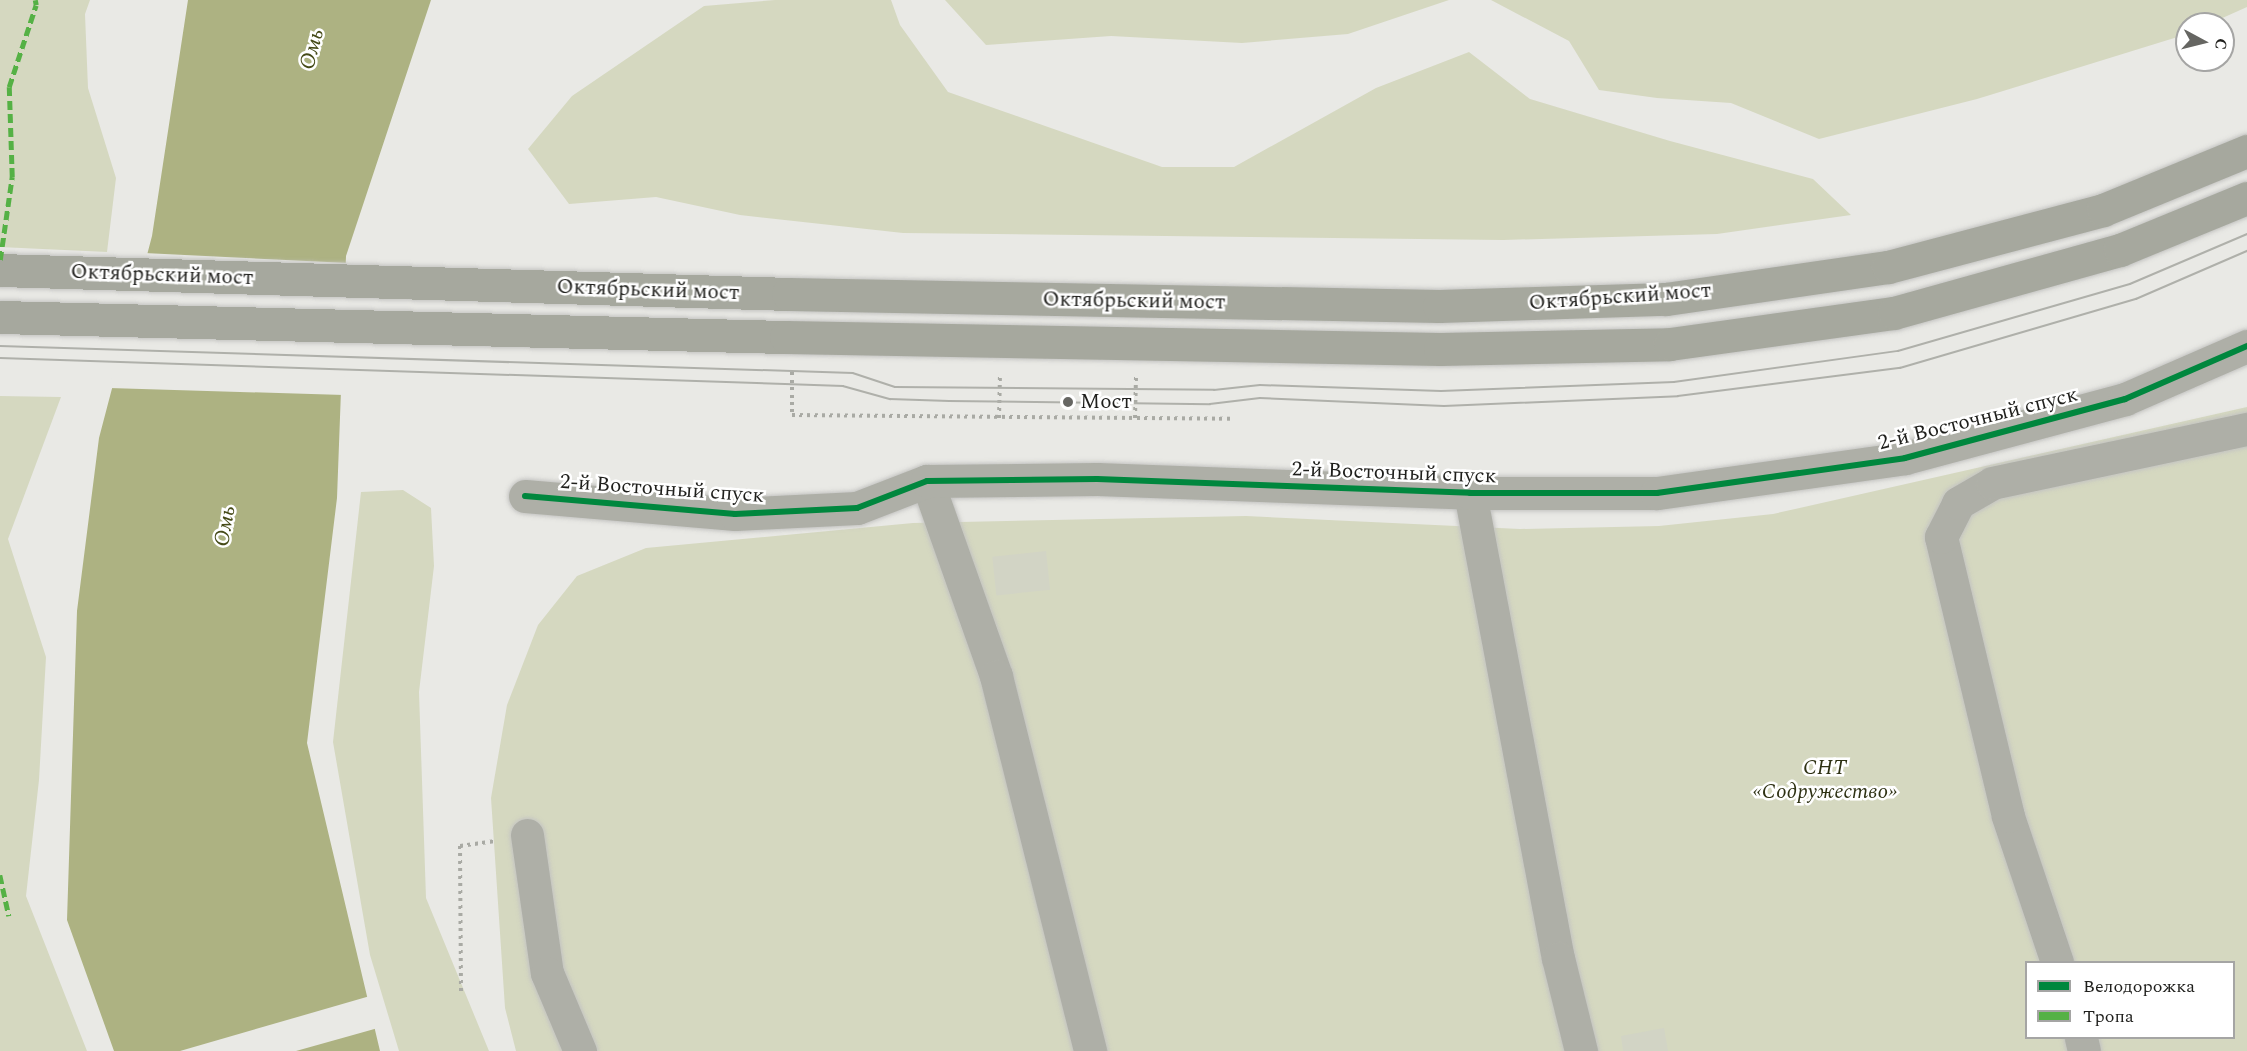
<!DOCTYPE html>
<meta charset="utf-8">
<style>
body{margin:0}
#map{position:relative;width:2247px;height:1051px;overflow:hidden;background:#e9e9e5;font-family:Spectral,serif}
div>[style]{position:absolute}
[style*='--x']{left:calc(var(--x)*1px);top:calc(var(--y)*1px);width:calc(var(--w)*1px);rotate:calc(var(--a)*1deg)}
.green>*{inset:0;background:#d5d8c0}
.water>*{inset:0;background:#adb282}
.pier>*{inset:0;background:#e9e9e5}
.building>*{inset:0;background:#d2d4c5;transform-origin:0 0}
.path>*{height:4px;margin-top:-2px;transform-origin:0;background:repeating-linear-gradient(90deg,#a9aaa4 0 3px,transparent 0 7.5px)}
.roads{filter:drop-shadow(0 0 2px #c4c4c2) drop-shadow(0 0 2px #c4c4c2)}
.minor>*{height:33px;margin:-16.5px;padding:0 16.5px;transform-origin:16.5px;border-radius:16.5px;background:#aeafa7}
.tram>*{height:1.5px;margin:-0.75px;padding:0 0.75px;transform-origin:0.75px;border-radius:0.75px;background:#afb0aa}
.bridges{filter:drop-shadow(0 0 2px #c4c4c2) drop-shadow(0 0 2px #c4c4c2)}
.major-bridge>*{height:33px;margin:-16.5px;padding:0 16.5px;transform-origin:16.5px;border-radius:16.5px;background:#a6a89e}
.quiet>*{height:4.5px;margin-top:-2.25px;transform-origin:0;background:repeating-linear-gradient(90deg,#55b145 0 9px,transparent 0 13.5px)}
.cycleway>*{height:6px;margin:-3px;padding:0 3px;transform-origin:3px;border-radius:3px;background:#00873e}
.dots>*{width:16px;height:16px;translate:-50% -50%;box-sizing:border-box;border:3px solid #fff;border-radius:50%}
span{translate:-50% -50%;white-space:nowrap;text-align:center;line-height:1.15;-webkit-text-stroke:5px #fff;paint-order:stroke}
.street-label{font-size:21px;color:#1f1f1c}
.poi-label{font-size:21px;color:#1f1f1c}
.left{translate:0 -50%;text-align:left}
.park-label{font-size:21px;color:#2e3113;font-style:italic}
.water-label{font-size:22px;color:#454a17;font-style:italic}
.legend{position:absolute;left:2025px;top:961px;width:210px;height:78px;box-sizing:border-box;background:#fff;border:2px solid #a5a5a4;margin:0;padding:8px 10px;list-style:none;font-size:18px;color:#1f1f1c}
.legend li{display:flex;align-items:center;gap:12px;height:30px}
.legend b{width:30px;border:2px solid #a5a5a4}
.north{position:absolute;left:2175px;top:12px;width:60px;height:60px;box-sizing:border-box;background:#fff;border:2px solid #a5a5a4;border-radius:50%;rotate:97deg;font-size:16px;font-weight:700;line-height:24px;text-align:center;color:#1f1f1c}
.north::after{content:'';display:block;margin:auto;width:21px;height:27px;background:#666662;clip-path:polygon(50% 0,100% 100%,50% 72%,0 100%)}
</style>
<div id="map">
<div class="green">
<div style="clip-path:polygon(0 0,90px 0,85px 14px,88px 88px,116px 178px,107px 252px,0 247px)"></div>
<div style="clip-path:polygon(775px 0,891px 0,900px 25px,948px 92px,1162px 167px,1234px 167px,1376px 88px,1469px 52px,1530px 99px,1670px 141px,1813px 179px,1851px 215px,1717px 234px,1503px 240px,903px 233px,740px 215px,656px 197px,569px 204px,528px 149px,572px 96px,704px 6px)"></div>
<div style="clip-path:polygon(945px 0,1449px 0,1348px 34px,1242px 43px,1111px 36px,986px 45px)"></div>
<div style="clip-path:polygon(1491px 0,2247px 0,2247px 7px,2209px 24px,2187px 24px,2187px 34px,2184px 35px,1977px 99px,1819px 139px,1731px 103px,1657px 98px,1599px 90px,1569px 41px)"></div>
<div style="clip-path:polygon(0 396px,61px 397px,8px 539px,46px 657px,39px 780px,26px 896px,87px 1051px,0 1051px)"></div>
<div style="clip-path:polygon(evenodd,2247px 407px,2247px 1051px,516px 1051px,505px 1008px,491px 798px,507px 705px,538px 625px,577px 576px,646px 548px,913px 523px,1246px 516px,1520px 529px,1659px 526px,1773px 514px,2247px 407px,2026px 962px,2234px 962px,2234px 1038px,2026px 1038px,2026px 962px)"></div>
<div style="clip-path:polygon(403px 490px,431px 508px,434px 566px,419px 692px,426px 898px,489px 1051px,399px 1051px,370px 955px,333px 742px,361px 492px)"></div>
</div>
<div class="water">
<div style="clip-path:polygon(188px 0,431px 0,346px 256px,337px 498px,307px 743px,380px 1051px,114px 1051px,67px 920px,77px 611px,99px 438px,152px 236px)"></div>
</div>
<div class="pier">
<div style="clip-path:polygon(144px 253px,348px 263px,344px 395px,109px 388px)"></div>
<div style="clip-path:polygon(370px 996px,378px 1028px,296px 1051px,180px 1051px)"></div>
</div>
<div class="building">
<div style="left:1046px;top:551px;width:39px;height:54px;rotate:84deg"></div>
<div style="clip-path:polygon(1664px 1028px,1668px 1051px,1623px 1051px,1621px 1036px)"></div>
</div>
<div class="path">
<div style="--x:792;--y:372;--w:43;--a:90"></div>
<div style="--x:792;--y:415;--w:442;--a:0.5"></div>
<div style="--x:999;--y:418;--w:44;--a:-88.7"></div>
<div style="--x:1135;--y:418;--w:41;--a:-88.6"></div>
<div style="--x:461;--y:991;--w:145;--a:-90.4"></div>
<div style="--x:460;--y:846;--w:34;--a:-8"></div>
</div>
<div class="roads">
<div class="minor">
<div style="--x:927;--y:481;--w:207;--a:70.5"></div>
<div style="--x:996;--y:676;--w:387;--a:75.9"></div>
<div style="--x:1470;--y:493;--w:473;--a:79.3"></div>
<div style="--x:1558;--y:958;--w:96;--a:76.1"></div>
<div style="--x:525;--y:496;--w:211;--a:4.9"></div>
<div style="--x:735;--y:514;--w:122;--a:-2.8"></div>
<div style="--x:857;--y:508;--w:75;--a:-21.1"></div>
<div style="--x:927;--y:481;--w:170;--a:-0.7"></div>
<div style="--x:1097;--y:479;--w:373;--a:2.1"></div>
<div style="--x:1470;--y:493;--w:187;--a:0"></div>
<div style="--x:1657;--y:493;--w:250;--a:-8"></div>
<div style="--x:1905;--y:458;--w:228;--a:-15"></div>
<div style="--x:2125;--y:399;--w:133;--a:-23.5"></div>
<div style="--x:527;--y:835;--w:139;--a:81.8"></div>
<div style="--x:547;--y:973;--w:85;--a:67.1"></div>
<div style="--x:2057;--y:962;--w:154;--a:-108.6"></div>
<div style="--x:2008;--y:816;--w:287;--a:-103.5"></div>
<div style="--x:1941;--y:537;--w:38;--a:-63"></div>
<div style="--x:1958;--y:503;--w:39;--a:-30"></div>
<div style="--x:1992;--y:483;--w:261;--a:-12"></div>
<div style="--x:2081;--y:1038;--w:13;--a:77"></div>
</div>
</div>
<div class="tram">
<div style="--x:0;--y:346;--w:853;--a:1.81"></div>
<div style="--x:853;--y:373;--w:44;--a:18.4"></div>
<div style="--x:895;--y:387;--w:319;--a:0.5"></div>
<div style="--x:1214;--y:390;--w:46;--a:-6.2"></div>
<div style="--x:1260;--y:385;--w:181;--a:1.9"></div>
<div style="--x:1441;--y:391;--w:233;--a:-2.2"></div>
<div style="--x:1674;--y:382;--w:226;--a:-7.9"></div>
<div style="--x:1898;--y:351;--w:241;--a:-16.1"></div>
<div style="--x:2130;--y:284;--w:127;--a:-23.1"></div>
<div style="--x:0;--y:358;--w:785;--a:1.9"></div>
<div style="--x:785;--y:384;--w:58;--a:2"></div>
<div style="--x:843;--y:386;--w:49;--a:15.5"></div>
<div style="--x:890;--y:399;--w:59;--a:1.9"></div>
<div style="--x:949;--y:401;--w:261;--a:0.7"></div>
<div style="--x:1210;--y:404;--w:50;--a:-6.8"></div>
<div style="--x:1260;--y:398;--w:184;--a:2.5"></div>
<div style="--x:1444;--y:406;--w:234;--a:-2.4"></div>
<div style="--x:1678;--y:396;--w:224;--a:-7.2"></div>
<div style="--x:1900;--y:368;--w:246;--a:-16.3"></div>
<div style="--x:2136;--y:299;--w:121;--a:-23.4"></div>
</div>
<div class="bridges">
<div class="major-bridge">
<div style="--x:0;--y:270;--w:788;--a:1.74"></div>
<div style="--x:788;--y:294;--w:651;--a:1.06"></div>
<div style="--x:1439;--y:306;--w:227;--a:-1.8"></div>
<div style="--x:1666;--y:299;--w:224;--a:-8.2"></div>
<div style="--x:1888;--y:267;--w:222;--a:-14.8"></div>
<div style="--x:2103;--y:210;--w:156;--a:-22.3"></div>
<div style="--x:0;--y:317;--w:786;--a:1.46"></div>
<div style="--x:786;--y:337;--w:654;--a:1.05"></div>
<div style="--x:1440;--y:349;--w:230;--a:-1.2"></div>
<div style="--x:1670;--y:344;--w:226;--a:-7.9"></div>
<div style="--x:1894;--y:313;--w:235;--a:-15.6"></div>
<div style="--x:2120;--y:250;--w:137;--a:-22.3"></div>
</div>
</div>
<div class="quiet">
<div style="--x:0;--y:260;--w:84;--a:-81.8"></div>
<div style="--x:12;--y:177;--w:90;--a:-91.9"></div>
<div style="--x:9;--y:87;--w:86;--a:-71.8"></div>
<div style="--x:36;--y:5;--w:5;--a:-101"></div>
<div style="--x:0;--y:875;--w:42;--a:77.6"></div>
</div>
<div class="cycleway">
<div style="--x:525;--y:496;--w:211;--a:4.9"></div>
<div style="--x:735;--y:514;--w:122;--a:-2.8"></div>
<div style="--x:857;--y:508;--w:75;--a:-21.1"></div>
<div style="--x:927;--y:481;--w:170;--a:-0.7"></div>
<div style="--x:1097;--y:479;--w:373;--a:2.1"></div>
<div style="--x:1470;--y:493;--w:187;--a:0"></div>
<div style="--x:1657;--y:493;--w:250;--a:-8"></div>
<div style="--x:1905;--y:458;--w:228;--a:-15"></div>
<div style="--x:2125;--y:399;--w:133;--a:-23.5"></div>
</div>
<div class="dots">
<div style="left:1068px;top:402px;background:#666662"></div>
</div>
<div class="street-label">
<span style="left:162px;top:275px;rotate:2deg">Октябрьский мост</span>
<span style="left:648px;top:290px;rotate:2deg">Октябрьский мост</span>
<span style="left:1620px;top:297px;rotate:-4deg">Октябрьский мост</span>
<span style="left:1134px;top:301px;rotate:1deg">Октябрьский мост</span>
<span style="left:1978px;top:419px;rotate:-14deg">2-й Восточный спуск</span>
<span style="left:1394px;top:473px;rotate:2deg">2-й Восточный спуск</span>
<span style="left:662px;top:489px;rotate:4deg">2-й Восточный спуск</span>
</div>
<div class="poi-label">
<span class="left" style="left:1080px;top:402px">Мост</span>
</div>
<div class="park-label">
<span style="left:1825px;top:780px">СНТ<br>«Содружество»</span>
</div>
<div class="water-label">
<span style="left:312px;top:49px;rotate:-75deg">Омь</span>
<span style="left:225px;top:526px;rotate:-80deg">Омь</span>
</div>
<ul class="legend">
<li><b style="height:8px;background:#00873e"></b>Велодорожка</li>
<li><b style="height:8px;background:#55b145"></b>Тропа</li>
</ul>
<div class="north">С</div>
</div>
